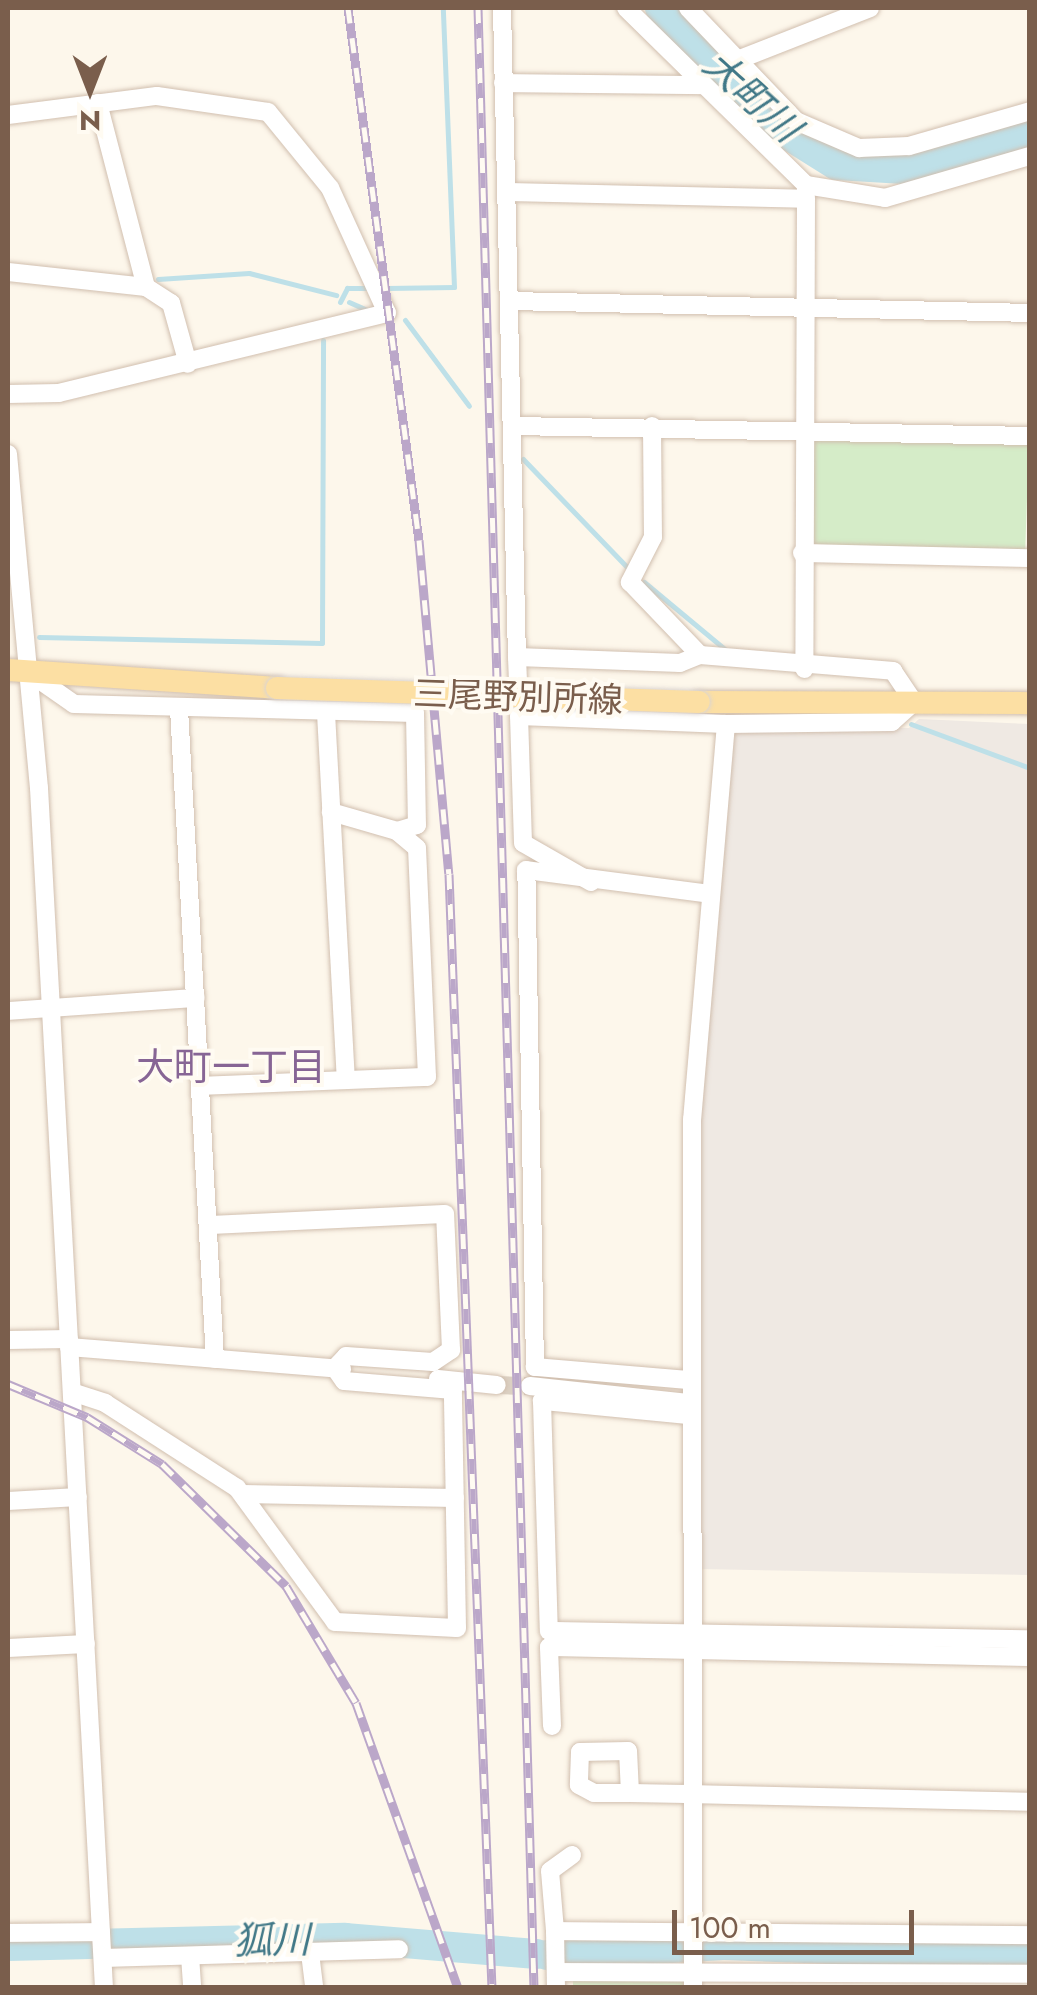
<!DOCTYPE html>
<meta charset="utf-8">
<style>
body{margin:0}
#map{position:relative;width:1037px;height:1995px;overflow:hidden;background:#fdf7eb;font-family:Jost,"Noto Sans JP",sans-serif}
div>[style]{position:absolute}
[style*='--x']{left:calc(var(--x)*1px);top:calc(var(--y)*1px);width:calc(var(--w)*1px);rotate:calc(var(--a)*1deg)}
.industrial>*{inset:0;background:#efe9e3}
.green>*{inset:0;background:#d5ecc8;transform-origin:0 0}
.stream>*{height:5px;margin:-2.5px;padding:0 2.5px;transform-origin:2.5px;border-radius:2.5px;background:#bee0e8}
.river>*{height:30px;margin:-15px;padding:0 15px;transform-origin:15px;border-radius:15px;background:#bee0e8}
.minor-tunnel>*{height:18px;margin-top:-9px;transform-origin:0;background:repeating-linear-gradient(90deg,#dcd1c3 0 18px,transparent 0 27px)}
.roads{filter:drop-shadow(0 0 2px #d1bfaf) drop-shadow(0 0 2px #d1bfaf)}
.minor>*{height:18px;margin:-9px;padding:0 9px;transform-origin:9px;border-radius:9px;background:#fff}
.major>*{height:22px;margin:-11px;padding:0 11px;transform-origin:11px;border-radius:11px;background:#fcdfa3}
.rail>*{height:9px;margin-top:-4.5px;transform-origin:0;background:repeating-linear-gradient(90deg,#fffbf2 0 15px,#bba7c9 0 30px);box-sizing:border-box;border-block:2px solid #bba7c9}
.bridges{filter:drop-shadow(0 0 2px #dcd5d0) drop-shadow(0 0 2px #dcd5d0)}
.major-bridge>*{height:22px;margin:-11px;padding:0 11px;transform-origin:11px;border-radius:11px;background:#fcdfa3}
span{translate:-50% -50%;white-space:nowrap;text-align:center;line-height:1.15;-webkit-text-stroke:8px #fffbf2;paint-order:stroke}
.street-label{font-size:35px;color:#7a5e4c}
.water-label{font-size:38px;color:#417887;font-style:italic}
.neighbourhood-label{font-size:38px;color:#876595}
.frame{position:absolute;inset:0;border:10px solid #7a5e4c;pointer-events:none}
.north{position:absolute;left:40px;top:40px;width:100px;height:100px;-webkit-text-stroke:8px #fffbf2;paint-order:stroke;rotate:180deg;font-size:28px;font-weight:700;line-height:40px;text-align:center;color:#7a5e4c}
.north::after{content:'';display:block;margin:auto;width:35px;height:45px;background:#7a5e4c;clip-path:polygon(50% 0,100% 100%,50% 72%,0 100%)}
.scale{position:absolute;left:672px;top:1910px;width:242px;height:45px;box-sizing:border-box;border:5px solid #7a5e4c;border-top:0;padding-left:12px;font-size:30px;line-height:35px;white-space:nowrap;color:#7a5e4c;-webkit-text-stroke:8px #fffbf2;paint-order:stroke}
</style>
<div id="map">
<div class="industrial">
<div style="clip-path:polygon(919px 719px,1029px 724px,1029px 1575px,699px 1569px,696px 1125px,730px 729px,909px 728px)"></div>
</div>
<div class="green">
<div style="left:811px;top:437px;width:218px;height:110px;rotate:2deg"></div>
<div style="clip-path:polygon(689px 1976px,690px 1987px,573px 1987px,573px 1978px)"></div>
</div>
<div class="stream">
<div style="--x:158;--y:279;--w:91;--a:-3.8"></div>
<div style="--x:249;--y:273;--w:90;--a:14.2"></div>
<div style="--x:387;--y:288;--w:67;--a:-0.9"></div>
<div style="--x:454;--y:287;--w:279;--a:-92.3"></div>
<div style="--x:340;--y:302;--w:16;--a:-63"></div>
<div style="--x:347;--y:288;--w:22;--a:0"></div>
<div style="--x:349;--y:302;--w:20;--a:24"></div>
<div style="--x:405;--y:320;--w:107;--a:53.3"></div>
<div style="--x:523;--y:459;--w:154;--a:46.1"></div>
<div style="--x:644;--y:582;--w:107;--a:39.7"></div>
<div style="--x:39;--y:637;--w:283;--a:1.2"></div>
<div style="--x:322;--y:643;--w:303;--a:-89.8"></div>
<div style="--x:911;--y:724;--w:127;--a:20.3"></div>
</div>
<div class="river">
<div style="--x:660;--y:8;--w:162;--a:46.3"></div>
<div style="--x:772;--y:125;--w:75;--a:32"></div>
<div style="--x:836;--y:165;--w:68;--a:3.4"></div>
<div style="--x:904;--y:169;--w:131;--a:-15.9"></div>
<div style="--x:8;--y:1946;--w:337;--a:-1.4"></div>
<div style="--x:345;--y:1938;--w:192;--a:4.8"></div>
<div style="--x:547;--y:1955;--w:177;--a:-3.2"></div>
<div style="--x:724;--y:1945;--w:306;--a:2.1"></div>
</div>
<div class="minor-tunnel">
<div style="--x:497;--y:1385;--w:33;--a:2"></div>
</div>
<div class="roads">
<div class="minor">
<div style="--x:502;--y:8;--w:649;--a:88.68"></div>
<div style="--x:517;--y:657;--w:163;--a:2.1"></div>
<div style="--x:680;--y:663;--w:22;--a:-22"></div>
<div style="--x:700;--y:655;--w:194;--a:4.7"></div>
<div style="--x:893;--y:671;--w:37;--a:56"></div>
<div style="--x:914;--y:702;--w:30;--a:138"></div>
<div style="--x:892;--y:722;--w:166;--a:179.3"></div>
<div style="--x:726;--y:724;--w:396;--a:94.9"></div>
<div style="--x:692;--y:1119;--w:869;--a:89.93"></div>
<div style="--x:626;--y:8;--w:252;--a:44.5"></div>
<div style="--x:688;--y:8;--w:156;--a:46.3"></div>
<div style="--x:796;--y:121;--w:69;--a:23.2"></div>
<div style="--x:859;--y:148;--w:50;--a:-2.3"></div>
<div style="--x:909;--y:146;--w:126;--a:-16.1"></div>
<div style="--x:735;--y:61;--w:145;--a:-21.4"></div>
<div style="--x:503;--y:83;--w:199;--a:0.6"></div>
<div style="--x:98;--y:103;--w:190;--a:75.4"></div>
<div style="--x:146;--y:287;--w:30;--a:33"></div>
<div style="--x:171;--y:303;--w:63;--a:74.4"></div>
<div style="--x:8;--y:115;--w:150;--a:-7.3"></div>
<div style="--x:157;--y:96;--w:112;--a:8.2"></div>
<div style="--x:268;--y:112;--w:98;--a:50.8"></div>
<div style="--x:330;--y:188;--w:137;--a:65.5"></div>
<div style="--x:387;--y:313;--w:338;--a:166.3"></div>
<div style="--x:59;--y:393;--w:51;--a:178.9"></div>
<div style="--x:507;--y:192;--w:299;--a:1.3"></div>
<div style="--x:806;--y:199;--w:470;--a:90.2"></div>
<div style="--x:806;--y:193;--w:8;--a:-90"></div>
<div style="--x:806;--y:185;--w:80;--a:9.3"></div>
<div style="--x:885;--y:198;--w:151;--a:-16.2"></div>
<div style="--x:8;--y:272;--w:139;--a:6.2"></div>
<div style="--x:511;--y:301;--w:519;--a:1.32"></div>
<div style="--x:514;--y:426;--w:516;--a:1.11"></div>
<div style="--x:652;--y:426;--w:111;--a:89.5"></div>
<div style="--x:653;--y:537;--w:51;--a:117.1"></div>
<div style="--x:630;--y:582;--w:101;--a:46.2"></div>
<div style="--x:8;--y:454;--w:335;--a:84.7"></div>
<div style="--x:39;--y:788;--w:1202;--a:86.9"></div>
<div style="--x:802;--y:553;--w:228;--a:1.3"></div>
<div style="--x:517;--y:657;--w:49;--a:87.7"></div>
<div style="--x:31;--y:674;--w:52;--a:34.9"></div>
<div style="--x:74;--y:704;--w:341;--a:1.5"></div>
<div style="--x:415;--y:713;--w:112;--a:89"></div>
<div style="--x:417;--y:825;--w:21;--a:163"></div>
<div style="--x:397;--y:831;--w:69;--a:-163.9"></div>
<div style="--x:179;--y:709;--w:651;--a:86.83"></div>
<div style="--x:326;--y:713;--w:366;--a:86.9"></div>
<div style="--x:591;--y:882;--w:78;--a:-150.2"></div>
<div style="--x:523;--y:843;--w:127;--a:-91.8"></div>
<div style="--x:519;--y:716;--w:207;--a:2.2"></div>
<div style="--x:8;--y:1011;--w:188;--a:-4"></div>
<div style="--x:201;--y:1086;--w:226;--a:-2.3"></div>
<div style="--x:427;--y:1077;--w:229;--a:-92.5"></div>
<div style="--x:417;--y:848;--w:26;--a:-140"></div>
<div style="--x:8;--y:1340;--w:61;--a:-0.9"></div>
<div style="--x:69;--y:1347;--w:274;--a:4.6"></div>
<div style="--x:438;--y:1379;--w:59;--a:5.8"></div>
<div style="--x:688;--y:1380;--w:154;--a:-175.1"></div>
<div style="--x:535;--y:1367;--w:497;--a:-91"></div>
<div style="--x:526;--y:870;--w:186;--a:7.4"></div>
<div style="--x:530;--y:1386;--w:159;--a:6.1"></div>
<div style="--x:72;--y:1392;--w:35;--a:18"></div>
<div style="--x:105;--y:1403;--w:157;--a:32.8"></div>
<div style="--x:237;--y:1488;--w:166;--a:53.8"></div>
<div style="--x:335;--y:1622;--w:122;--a:2.8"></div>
<div style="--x:457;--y:1628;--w:238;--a:-91"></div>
<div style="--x:453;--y:1390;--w:109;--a:-175.3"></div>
<div style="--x:344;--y:1381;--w:16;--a:-125"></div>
<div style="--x:335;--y:1368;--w:16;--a:-47"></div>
<div style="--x:346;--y:1356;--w:87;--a:3.9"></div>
<div style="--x:433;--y:1362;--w:22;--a:-34"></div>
<div style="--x:451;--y:1350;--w:136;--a:-92.5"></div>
<div style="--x:445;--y:1214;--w:236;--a:177.3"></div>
<div style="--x:688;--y:1415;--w:147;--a:-174.5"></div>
<div style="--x:542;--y:1401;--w:230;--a:88.3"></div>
<div style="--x:549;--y:1631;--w:481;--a:1"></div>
<div style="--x:243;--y:1494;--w:212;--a:1.1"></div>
<div style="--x:8;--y:1501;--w:70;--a:-3.3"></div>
<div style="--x:8;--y:1648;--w:78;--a:-2.9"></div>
<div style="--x:552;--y:1726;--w:79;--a:-92.2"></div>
<div style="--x:549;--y:1647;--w:481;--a:1.2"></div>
<div style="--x:630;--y:1793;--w:42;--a:-92.7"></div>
<div style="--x:628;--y:1751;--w:48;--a:178.8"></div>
<div style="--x:580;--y:1752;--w:33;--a:92"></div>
<div style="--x:579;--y:1785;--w:17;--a:28"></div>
<div style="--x:594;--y:1793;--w:36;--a:0"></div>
<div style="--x:630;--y:1793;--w:56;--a:1"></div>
<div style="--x:686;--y:1794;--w:344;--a:1.3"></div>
<div style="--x:572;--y:1855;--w:27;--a:144"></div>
<div style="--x:550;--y:1871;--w:60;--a:85.2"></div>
<div style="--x:555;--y:1931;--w:475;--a:0.5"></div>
<div style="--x:555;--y:1931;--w:57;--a:89"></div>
<div style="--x:8;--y:1933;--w:93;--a:-0.6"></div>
<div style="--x:310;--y:1953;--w:35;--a:83"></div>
<div style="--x:190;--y:1956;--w:32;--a:86"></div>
<div style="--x:103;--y:1958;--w:296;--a:-1.7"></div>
<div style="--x:556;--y:1972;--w:474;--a:0.2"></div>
</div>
<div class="major">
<div style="--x:8;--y:670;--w:270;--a:3.8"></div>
<div style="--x:699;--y:702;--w:331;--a:0.2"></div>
</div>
</div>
<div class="rail">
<div style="--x:348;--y:8;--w:537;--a:82.4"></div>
<div style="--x:419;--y:540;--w:335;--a:84.9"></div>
<div style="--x:449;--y:874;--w:1115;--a:87.79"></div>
<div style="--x:478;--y:8;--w:1981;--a:88.38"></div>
<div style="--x:8;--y:1384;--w:86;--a:22.7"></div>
<div style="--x:87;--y:1417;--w:89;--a:32.1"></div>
<div style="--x:162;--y:1464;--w:174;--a:44.5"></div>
<div style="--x:286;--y:1586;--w:136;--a:59.1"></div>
<div style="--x:356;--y:1703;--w:303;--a:70.3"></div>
</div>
<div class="bridges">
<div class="major-bridge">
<div style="--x:277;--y:688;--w:422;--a:1.9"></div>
</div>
</div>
<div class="street-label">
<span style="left:518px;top:697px;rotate:2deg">三尾野別所線</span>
</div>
<div class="water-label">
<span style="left:752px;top:96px;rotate:42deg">大町川</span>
<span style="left:272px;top:1940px;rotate:-1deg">狐川</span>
</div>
<div class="neighbourhood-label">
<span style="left:231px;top:1067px">大町一丁目</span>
</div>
<div class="frame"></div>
<div class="north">N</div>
<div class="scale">100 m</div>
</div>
